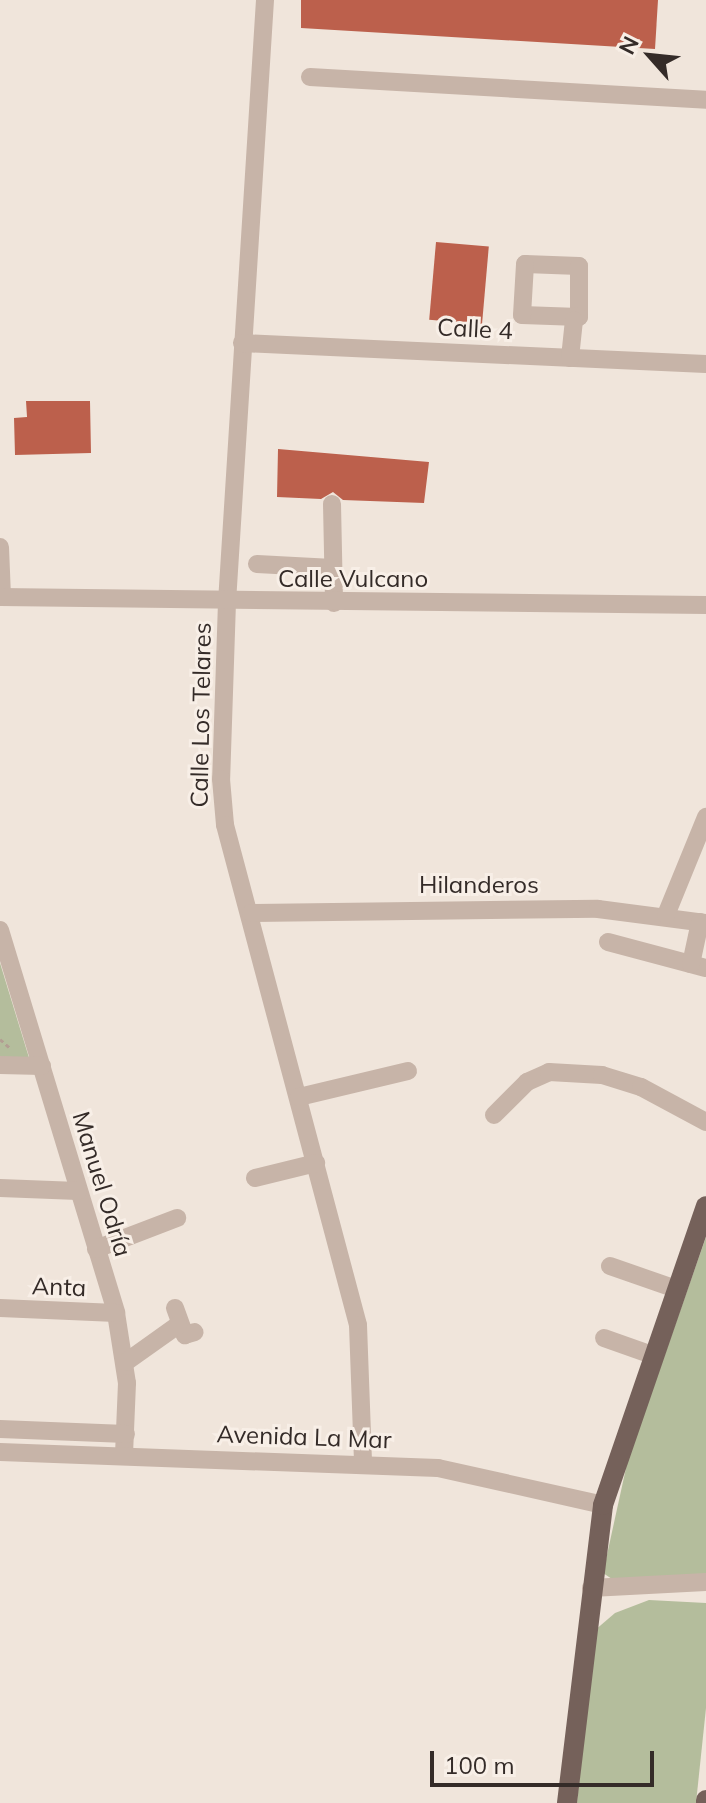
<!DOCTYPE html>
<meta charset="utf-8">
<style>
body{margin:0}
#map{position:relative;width:706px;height:1803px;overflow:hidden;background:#f0e5db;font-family:Mulish,sans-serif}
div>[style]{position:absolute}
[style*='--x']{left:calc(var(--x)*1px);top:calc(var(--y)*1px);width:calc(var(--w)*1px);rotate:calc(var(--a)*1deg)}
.green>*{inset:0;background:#b4bd9c}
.building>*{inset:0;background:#bc604c;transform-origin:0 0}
.path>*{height:3px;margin-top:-1.5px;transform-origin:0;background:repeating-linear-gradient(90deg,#b29e92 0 4px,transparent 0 8px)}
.minor>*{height:18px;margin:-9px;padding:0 9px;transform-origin:9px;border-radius:9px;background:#c7b4a8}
.major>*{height:20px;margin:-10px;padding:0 10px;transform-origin:10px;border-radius:10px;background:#75615a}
span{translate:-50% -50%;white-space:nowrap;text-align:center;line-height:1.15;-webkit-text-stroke:6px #f8efe7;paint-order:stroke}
.street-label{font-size:24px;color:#342b28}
.north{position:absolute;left:610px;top:16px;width:80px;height:80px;-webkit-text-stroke:6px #f8efe7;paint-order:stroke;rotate:297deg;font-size:22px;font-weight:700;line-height:32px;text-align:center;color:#342b28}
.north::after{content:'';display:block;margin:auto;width:28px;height:36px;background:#342b28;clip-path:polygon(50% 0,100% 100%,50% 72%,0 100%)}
.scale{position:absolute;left:430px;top:1751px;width:224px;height:36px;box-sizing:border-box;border:4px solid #342b28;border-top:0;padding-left:10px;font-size:24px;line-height:28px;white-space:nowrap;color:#342b28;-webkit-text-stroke:6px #f8efe7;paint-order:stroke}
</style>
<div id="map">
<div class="green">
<div style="clip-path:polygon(0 963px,30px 1061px,0 1060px)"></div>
<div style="clip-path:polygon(706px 1237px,706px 1579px,618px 1583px,603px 1573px,628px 1459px)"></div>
<div style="clip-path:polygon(649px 1600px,706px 1603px,706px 1708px,696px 1803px,577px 1803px,594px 1631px,615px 1613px)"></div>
</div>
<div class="building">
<div style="clip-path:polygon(301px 0,658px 0,655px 49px,301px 28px)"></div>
<div style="left:436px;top:242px;width:53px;height:78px;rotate:5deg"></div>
<div style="clip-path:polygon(26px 401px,90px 401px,91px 453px,15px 455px,14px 418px,27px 417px)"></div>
<div style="clip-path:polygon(278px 449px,429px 462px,424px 503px,343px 500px,333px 492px,321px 499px,277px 497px)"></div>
</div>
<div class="path">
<div style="--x:0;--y:1039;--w:13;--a:42"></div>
</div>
<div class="minor">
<div style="--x:265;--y:0;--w:603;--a:93.61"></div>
<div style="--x:227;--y:602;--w:177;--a:91.9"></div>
<div style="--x:221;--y:779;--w:46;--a:85"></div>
<div style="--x:225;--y:825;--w:517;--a:75.1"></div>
<div style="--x:358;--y:1325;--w:136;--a:87.9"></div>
<div style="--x:310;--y:77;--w:397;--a:3.3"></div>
<div style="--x:525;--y:264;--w:54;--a:2.1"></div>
<div style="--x:579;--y:266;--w:51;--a:90"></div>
<div style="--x:579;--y:317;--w:57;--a:-178"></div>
<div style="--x:522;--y:315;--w:51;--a:-86.6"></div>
<div style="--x:242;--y:343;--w:464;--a:2.6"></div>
<div style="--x:570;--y:358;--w:38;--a:-84"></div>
<div style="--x:332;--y:504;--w:99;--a:88.8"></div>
<div style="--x:0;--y:547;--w:50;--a:87.7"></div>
<div style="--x:257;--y:564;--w:76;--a:3"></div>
<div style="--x:0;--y:597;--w:706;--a:0.65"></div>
<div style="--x:251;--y:913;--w:347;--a:-0.7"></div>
<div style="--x:598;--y:909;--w:109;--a:7.4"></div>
<div style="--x:666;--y:915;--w:106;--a:-67.8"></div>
<div style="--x:0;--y:930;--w:400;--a:73.1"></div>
<div style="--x:116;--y:1313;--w:71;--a:81.1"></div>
<div style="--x:127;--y:1383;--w:73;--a:92.4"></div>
<div style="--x:608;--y:942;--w:101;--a:14.9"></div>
<div style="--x:691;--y:964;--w:43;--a:-77.9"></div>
<div style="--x:0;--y:1065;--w:42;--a:1.4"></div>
<div style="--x:299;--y:1097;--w:112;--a:-13.4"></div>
<div style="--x:494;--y:1115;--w:47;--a:-45"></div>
<div style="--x:527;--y:1082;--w:24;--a:-24"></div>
<div style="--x:549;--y:1072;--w:53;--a:3.2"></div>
<div style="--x:602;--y:1075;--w:41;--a:17.1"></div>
<div style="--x:641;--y:1087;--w:74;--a:28.3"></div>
<div style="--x:255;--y:1178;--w:63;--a:-13.8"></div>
<div style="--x:0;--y:1188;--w:78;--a:2.2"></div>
<div style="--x:96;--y:1249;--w:87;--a:-20.9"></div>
<div style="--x:610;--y:1266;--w:70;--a:19.2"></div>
<div style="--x:0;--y:1308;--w:116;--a:2.5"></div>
<div style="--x:175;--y:1308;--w:29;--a:70"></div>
<div style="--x:185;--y:1335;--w:10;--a:-17"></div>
<div style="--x:604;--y:1338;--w:51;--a:19.5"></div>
<div style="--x:126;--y:1362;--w:64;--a:-35.4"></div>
<div style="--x:0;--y:1429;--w:126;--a:2.3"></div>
<div style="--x:0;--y:1452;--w:438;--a:2.1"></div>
<div style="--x:438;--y:1468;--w:169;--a:12.6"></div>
<div style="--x:591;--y:1588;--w:115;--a:-3"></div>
</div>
<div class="major">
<div style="--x:567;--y:1803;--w:300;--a:-83.1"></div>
<div style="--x:603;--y:1505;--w:316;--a:-71"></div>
<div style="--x:706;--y:1803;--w:3;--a:-90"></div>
</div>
<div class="street-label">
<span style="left:475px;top:329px;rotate:3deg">Calle 4</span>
<span style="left:353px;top:579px">Calle Vulcano</span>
<span style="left:201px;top:715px;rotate:-89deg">Calle Los Telares</span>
<span style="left:479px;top:885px">Hilanderos</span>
<span style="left:102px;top:1184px;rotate:73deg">Manuel Odría</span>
<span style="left:59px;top:1287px;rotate:2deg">Anta</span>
<span style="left:304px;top:1437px;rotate:2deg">Avenida La Mar</span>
</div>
<div class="north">N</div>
<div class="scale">100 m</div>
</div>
